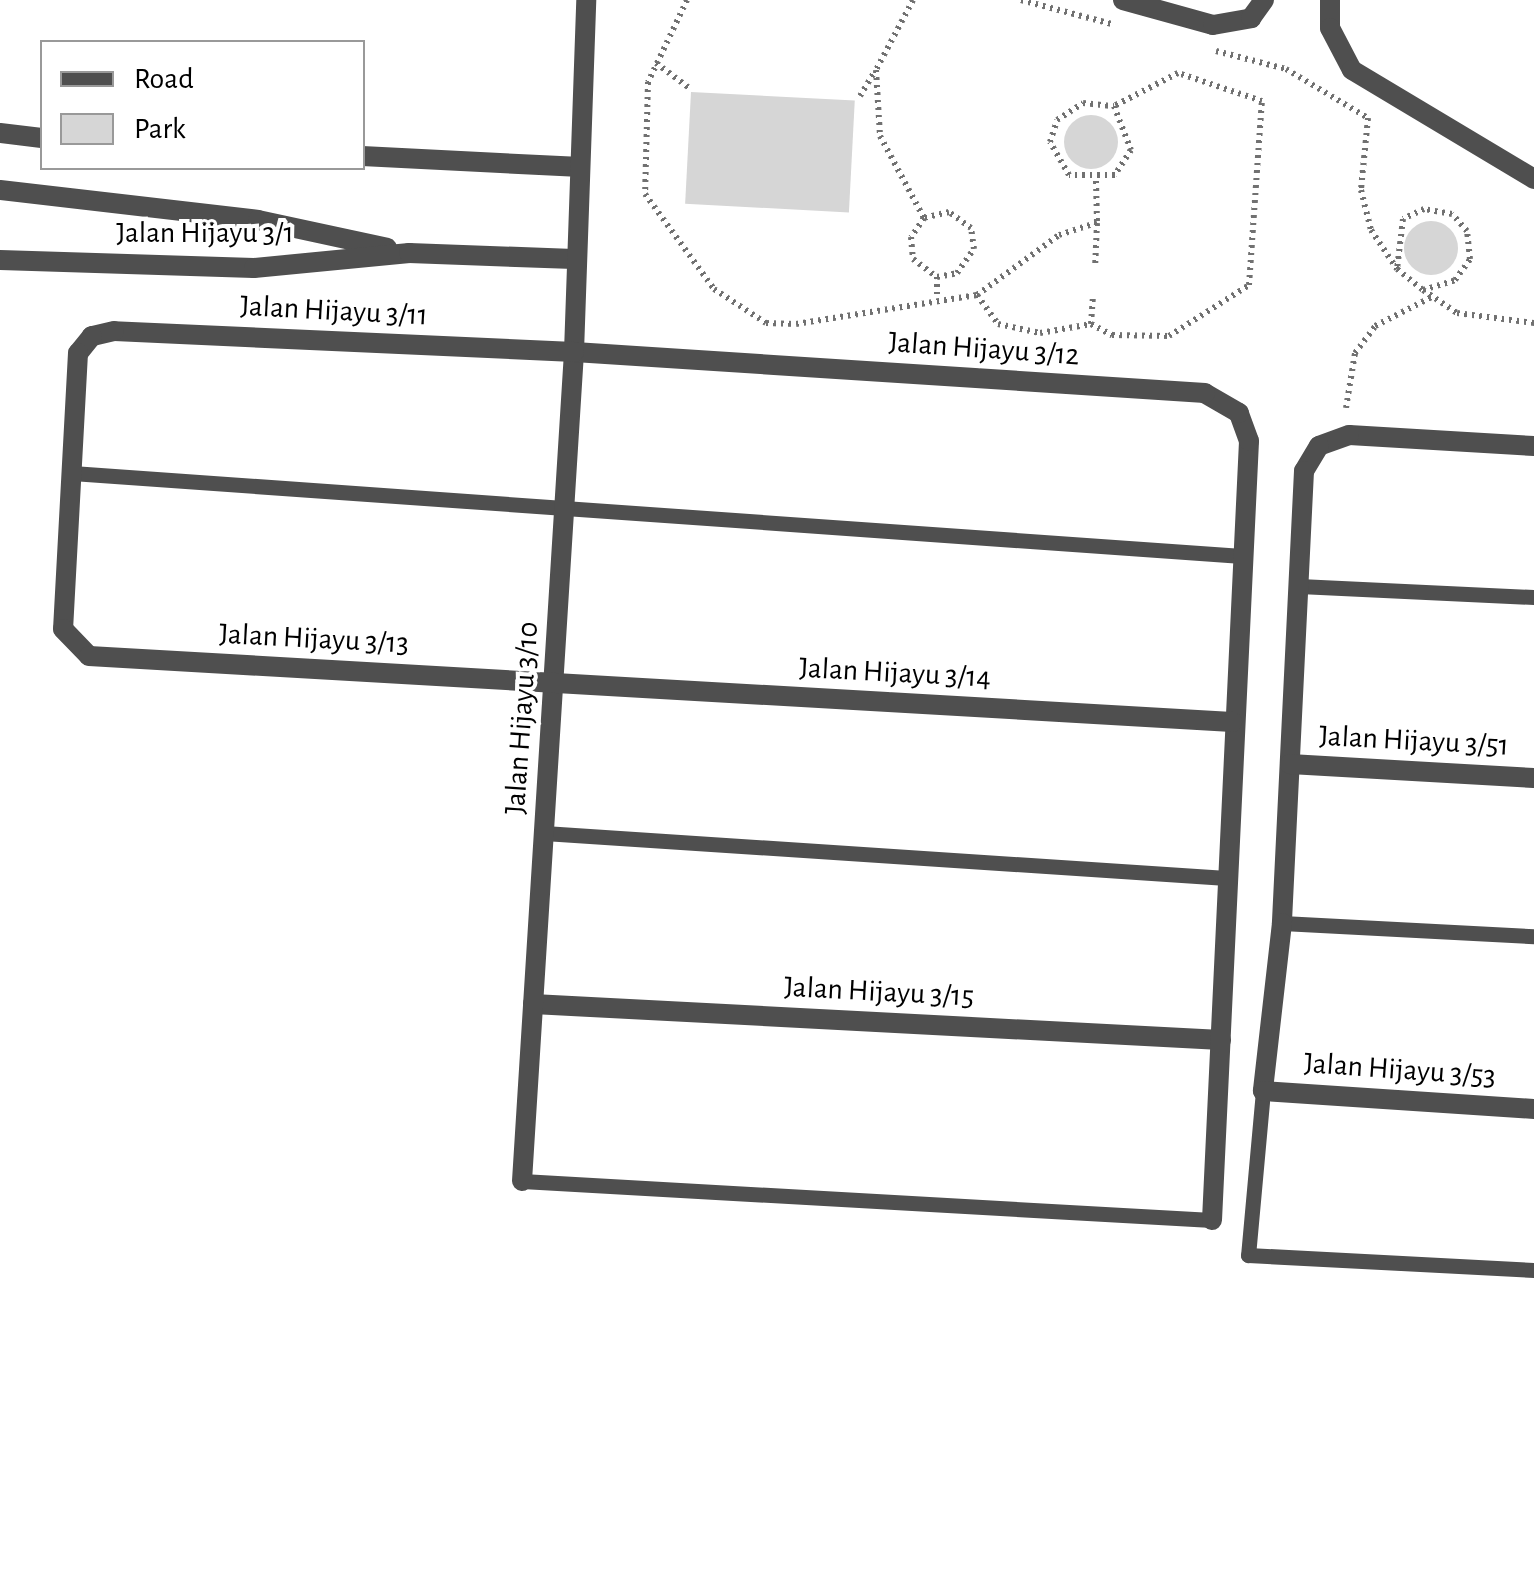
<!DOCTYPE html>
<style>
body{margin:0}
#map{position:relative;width:1534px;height:1577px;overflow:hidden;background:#fff;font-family:"Alegreya Sans",sans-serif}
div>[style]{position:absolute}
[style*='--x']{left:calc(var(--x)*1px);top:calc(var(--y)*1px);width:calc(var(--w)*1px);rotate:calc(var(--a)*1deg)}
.green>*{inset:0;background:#d6d6d6;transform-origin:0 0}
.round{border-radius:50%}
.path>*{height:6px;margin-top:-3px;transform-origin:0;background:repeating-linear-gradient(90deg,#717171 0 2.5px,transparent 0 7.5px)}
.service>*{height:15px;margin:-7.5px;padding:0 7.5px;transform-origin:7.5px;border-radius:7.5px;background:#4f4f4f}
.minor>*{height:20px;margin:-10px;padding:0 10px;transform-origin:10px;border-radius:10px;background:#4f4f4f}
span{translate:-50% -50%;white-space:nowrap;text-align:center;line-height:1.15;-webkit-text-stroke:8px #fff;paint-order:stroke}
.street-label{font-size:30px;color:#000}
.legend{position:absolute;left:40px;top:40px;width:325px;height:130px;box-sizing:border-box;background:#fff;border:2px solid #999;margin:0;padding:12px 18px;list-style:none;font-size:30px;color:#000}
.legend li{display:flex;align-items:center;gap:20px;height:50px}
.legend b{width:50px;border:2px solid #999}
</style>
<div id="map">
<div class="green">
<div style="left:691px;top:92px;width:164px;height:112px;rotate:3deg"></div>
<div class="round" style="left:1064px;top:115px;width:54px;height:54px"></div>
<div class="round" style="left:1404px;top:221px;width:54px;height:54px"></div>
</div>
<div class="path">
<div style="--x:687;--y:0;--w:91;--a:115.4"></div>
<div style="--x:648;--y:82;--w:112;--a:91.5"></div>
<div style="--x:645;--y:194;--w:117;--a:54"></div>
<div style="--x:714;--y:289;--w:62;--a:33.2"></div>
<div style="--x:766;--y:323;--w:30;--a:2"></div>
<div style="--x:796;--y:324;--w:183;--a:-9.1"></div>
<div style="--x:977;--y:295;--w:102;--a:-36.2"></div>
<div style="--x:1059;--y:235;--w:40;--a:-18"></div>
<div style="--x:1097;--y:223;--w:45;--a:92.5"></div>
<div style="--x:913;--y:0;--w:79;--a:117.9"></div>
<div style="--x:876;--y:70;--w:66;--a:86.5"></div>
<div style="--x:880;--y:136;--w:93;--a:61.8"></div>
<div style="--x:1021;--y:0;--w:94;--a:14.8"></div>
<div style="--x:1216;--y:51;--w:72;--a:14.4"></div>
<div style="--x:1286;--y:69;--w:96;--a:30.9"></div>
<div style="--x:1368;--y:118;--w:72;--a:95.6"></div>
<div style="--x:1361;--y:190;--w:41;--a:76"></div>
<div style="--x:1371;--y:230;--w:47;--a:56.3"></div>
<div style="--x:656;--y:63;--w:41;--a:37.1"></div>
<div style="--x:860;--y:96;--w:29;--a:-59"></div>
<div style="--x:1096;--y:181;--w:42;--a:88.6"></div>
<div style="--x:937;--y:277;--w:20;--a:-11"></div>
<div style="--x:957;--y:273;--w:29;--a:-55"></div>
<div style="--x:974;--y:249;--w:21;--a:-98"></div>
<div style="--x:971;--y:228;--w:27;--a:-144"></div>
<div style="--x:949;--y:212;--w:26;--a:167"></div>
<div style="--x:924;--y:218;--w:23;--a:124"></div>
<div style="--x:911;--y:237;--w:22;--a:85"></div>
<div style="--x:913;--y:259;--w:30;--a:37"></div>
<div style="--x:937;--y:277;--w:22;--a:90"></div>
<div style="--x:1423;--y:290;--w:34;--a:-17"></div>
<div style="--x:1455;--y:280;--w:26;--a:-54"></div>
<div style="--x:1470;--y:259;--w:28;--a:-96"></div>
<div style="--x:1467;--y:231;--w:23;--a:-131"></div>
<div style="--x:1452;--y:214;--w:28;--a:-170"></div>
<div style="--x:1424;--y:209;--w:23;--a:155"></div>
<div style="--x:1403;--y:219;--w:50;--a:96.8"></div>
<div style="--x:1397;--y:269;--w:33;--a:39"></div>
<div style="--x:1423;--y:290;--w:41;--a:34.1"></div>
<div style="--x:1457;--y:313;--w:78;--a:7.4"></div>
<div style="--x:977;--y:295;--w:36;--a:54"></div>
<div style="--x:998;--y:324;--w:43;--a:12.1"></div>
<div style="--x:1040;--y:333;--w:52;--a:-10"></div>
<div style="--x:1091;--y:324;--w:26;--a:-86"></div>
<div style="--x:1091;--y:324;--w:24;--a:28"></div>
<div style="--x:1112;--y:335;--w:57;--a:1"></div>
<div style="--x:1169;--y:336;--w:95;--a:-32.5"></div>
<div style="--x:1249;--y:285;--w:184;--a:-86"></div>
<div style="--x:1262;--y:101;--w:89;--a:-161.6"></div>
<div style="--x:1178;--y:73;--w:72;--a:152.7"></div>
<div style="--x:1114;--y:106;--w:47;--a:68.9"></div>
<div style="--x:1131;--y:150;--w:30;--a:123"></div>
<div style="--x:1115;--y:175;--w:46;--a:180"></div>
<div style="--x:1069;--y:175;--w:38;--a:-120"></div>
<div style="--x:1050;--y:142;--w:23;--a:-72"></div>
<div style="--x:1057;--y:120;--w:31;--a:-33"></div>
<div style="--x:1083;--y:103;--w:31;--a:6"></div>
<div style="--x:1346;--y:408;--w:56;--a:-80.7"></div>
<div style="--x:1355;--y:353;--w:34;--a:-53"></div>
<div style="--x:1375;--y:326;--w:64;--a:-27"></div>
</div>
<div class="service">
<div style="--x:72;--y:473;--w:1173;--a:4.06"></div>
<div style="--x:1299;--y:586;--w:235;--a:2.7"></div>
<div style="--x:544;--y:833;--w:684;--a:3.77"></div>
<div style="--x:1282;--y:923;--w:252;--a:3"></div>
<div style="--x:1263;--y:1091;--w:165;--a:95.2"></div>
<div style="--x:1248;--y:1255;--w:286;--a:3"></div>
<div style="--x:522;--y:1181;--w:691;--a:3.24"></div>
</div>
<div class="minor">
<div style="--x:1123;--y:0;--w:93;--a:15.5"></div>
<div style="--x:1213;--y:25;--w:39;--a:-10"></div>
<div style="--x:1251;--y:18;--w:22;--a:-54"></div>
<div style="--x:1330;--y:0;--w:28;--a:90"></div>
<div style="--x:1330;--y:28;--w:47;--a:62.4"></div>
<div style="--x:1352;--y:70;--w:212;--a:30.9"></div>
<div style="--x:0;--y:133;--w:42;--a:6.8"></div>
<div style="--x:362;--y:156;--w:214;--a:2.9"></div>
<div style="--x:0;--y:190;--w:260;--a:6.6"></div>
<div style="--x:258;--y:220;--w:132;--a:12.2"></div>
<div style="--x:0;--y:260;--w:254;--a:1.8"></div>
<div style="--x:254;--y:268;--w:156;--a:-5.5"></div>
<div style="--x:409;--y:253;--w:165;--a:2.1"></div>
<div style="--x:1534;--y:446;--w:185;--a:-176.6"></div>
<div style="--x:1349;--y:435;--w:32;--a:160"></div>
<div style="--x:1319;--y:446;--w:29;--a:121"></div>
<div style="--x:1304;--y:471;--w:453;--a:92.8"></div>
<div style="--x:1282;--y:923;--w:169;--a:96.5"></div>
<div style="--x:1263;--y:1091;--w:272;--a:3.8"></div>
<div style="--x:1290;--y:764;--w:244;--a:3.3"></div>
<div style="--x:533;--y:1004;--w:689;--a:3"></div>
<div style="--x:522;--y:1181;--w:831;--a:-86.41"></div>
<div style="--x:574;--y:352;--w:352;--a:-88"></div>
<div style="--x:1212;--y:1220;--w:780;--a:-87.28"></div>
<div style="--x:1249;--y:441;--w:30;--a:-110"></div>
<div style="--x:1239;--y:413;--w:39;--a:-150"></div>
<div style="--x:1205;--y:393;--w:632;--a:-176.28"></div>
<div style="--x:574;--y:352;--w:460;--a:-177.4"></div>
<div style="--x:114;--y:331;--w:23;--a:167"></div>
<div style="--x:92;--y:336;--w:22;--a:129"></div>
<div style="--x:78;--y:353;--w:276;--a:93.1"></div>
<div style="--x:63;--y:629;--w:37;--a:46"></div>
<div style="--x:89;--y:656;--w:1145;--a:3.3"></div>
</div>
<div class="street-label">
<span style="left:205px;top:233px">Jalan Hijayu 3/1</span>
<span style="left:334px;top:311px;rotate:3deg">Jalan Hijayu 3/11</span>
<span style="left:984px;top:349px;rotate:4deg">Jalan Hijayu 3/12</span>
<span style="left:314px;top:639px;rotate:3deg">Jalan Hijayu 3/13</span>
<span style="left:895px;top:673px;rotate:3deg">Jalan Hijayu 3/14</span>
<span style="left:522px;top:718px;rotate:-86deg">Jalan Hijayu 3/10</span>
<span style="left:1414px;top:741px;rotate:3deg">Jalan Hijayu 3/51</span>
<span style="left:879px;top:992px;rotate:3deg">Jalan Hijayu 3/15</span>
<span style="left:1400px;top:1070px;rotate:4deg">Jalan Hijayu 3/53</span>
</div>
<ul class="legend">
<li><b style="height:12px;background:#4f4f4f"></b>Road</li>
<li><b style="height:28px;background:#d6d6d6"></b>Park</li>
</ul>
</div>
